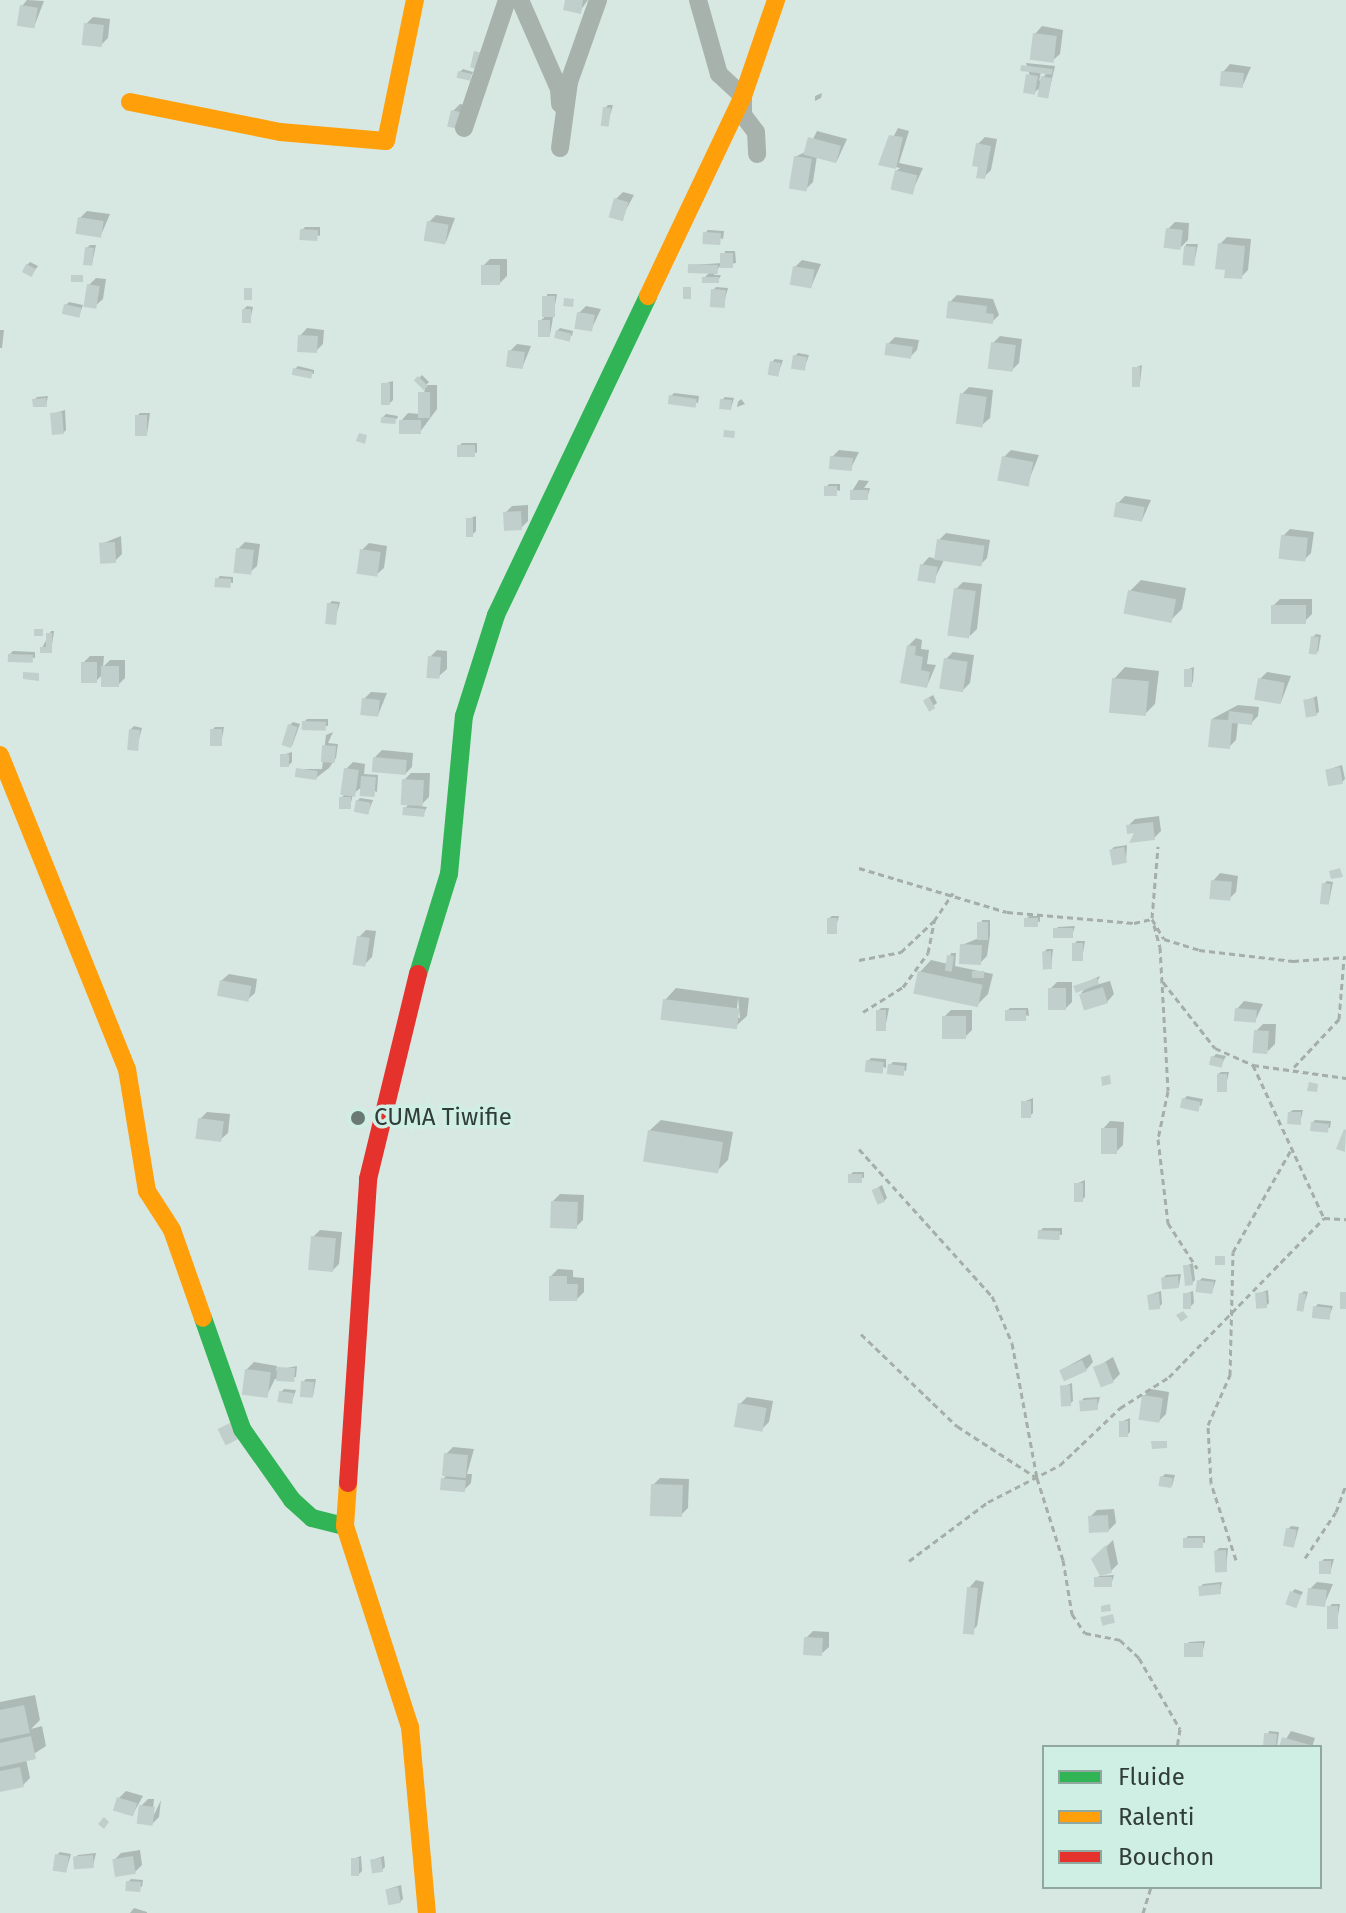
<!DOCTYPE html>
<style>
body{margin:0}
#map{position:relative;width:1346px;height:1913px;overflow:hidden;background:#d7e8e2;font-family:"Fira Sans",sans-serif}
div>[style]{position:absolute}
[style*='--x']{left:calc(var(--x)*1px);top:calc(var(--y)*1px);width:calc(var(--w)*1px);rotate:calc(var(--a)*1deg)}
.shadow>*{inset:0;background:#0003}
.building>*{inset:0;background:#c0cfcb;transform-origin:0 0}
.path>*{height:3px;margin-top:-1.5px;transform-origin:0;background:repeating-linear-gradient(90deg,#a5aea9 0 6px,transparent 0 10px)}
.street>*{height:18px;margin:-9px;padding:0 9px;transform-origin:9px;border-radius:9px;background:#a8b2ac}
.fast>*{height:18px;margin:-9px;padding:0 9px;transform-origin:9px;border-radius:9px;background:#30b455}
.slow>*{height:18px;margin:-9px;padding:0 9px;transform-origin:9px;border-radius:9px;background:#ff9f0a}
.jam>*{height:18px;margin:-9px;padding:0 9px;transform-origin:9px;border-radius:9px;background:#e5322d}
.dots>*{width:22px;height:22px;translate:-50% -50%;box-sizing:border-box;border:4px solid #d0efe4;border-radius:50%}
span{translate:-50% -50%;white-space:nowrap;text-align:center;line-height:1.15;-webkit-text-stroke:7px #d0efe4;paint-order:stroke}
.poi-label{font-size:24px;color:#303d38}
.left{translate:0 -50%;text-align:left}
.legend{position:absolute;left:1042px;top:1745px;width:280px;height:144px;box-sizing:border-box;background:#d0efe4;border:2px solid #90a89f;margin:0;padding:10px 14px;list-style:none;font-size:24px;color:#303d38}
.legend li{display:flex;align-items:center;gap:16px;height:40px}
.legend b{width:40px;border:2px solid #90a89f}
</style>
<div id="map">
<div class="shadow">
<div style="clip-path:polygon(27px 0,44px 1px,34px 27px,22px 6px)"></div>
<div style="clip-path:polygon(567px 0,588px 0,580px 11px)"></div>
<div style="clip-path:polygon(93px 17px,110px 19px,108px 38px,101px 45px,86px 24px)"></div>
<div style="clip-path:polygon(1042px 26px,1063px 30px,1060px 54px,1052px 61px,1035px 34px)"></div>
<div style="clip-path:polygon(evenodd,1026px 63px,1055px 66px,1048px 96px,1042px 86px,1035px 92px,1026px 63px,1041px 72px,1048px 72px,1039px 81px,1041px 72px)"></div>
<div style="clip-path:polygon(1230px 64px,1251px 67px,1242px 87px,1223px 72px)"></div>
<div style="clip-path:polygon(463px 69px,473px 72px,469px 80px,460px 72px)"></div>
<div style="clip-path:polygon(822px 93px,821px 98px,815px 101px,815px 96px)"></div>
<div style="clip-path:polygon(460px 104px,474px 107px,463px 126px,453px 111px)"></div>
<div style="clip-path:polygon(608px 105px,613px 105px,607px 126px,605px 108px)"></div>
<div style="clip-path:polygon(898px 128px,909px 131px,899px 163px,923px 168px,912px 192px,896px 171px,900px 168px,880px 163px)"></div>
<div style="clip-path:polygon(817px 131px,847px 139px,837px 161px,817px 156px,813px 182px,806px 189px,795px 157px,807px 151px)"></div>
<div style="clip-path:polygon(985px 137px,997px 139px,991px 170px,984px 177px,978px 144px)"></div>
<div style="clip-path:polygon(623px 192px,634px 195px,621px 219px,616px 199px)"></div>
<div style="clip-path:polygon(87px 211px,110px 214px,101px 235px,80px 218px)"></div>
<div style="clip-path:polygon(436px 215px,455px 218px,446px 242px,429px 222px)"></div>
<div style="clip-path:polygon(1175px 222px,1189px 223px,1188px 240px,1181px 247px,1168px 229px)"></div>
<div style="clip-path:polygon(305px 227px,320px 227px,320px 236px,302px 230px)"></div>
<div style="clip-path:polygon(708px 230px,724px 231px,723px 239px,705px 233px)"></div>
<div style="clip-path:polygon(1227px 237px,1251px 239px,1248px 270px,1241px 277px,1220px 244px)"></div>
<div style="clip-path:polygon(1186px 244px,1198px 244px,1194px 264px,1185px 263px)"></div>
<div style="clip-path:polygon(90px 245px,96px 245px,92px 264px,87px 248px)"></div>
<div style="clip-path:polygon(725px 251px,735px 251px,736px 263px,720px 266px,714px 275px,721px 275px,718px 281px,704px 278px,710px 272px,690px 265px,723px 263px)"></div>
<div style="clip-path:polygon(490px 259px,507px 259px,507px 276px,500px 283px,483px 266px)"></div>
<div style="clip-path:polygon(802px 260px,821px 264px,811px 287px,795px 267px)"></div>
<div style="clip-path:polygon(30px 262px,38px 266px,32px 274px,27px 265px)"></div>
<div style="clip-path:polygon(96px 278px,106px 279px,103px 299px,95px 306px,89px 285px)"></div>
<div style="clip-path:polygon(716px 287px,728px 288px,723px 306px,713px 290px)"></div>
<div style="clip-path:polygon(547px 294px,557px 294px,550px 335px,540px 321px,547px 315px)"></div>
<div style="clip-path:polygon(957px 295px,993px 299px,999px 315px,992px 322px,950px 302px)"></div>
<div style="clip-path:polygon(69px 302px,83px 305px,79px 316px,66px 305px)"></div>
<div style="clip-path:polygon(247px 306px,253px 307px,250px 321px,244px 309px)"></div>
<div style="clip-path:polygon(586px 306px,601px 309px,591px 330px,579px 313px)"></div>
<div style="clip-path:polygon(307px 328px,324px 330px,323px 344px,315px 352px,300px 336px)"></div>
<div style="clip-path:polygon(560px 328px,573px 331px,572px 336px,557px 331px)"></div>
<div style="clip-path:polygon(0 330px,4px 330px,2px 348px,0 348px)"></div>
<div style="clip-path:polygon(1000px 336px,1022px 339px,1019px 363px,1012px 370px,993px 343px)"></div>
<div style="clip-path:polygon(895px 337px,919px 340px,917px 350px,910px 357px,888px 344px)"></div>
<div style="clip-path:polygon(517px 344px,531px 346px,522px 368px,510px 351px)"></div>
<div style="clip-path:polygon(798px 353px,809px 355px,804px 369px,795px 356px)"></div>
<div style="clip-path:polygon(775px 359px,783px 360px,778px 374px,772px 362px)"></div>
<div style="clip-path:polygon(1142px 365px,1140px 383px,1137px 386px,1134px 368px)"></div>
<div style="clip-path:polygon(298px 366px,314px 370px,314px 374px,295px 369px)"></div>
<div style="clip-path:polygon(422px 375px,429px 382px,426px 385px,437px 385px,437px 409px,420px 432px,401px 421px,408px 413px,420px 414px,425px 388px,417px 380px)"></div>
<div style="clip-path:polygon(393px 381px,393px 400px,390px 403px,383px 384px)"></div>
<div style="clip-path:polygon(969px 387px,993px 390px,990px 418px,982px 425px,962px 394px)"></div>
<div style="clip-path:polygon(674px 393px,699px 396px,698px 403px,671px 396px)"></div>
<div style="clip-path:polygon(48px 396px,46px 405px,34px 400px,37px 397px)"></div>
<div style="clip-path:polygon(725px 397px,734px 398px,731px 408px,722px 400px)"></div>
<div style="clip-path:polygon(741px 399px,745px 404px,737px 407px,738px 402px)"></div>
<div style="clip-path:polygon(65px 410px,66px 430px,63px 433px,52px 414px)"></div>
<div style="clip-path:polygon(140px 413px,150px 413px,147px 434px,137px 416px)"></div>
<div style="clip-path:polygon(386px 414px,398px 416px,397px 419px,383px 417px)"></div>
<div style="clip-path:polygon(462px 443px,477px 443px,477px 453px,459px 446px)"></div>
<div style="clip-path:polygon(839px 450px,859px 452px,850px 470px,832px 457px)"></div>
<div style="clip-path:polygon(1011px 450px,1039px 455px,1027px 485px,1004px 457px)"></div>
<div style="clip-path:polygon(859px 480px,869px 481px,864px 488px,870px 488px,867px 499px,852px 491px)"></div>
<div style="clip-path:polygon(829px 484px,840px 484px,840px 491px,826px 487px)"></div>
<div style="clip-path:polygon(1125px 496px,1151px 500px,1142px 520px,1118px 503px)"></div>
<div style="clip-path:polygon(528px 505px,528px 521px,521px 528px,505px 513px,512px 506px)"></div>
<div style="clip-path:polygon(476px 516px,476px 531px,473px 534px,468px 519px)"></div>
<div style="clip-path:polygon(1290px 529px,1314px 532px,1311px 553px,1304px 560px,1283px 536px)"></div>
<div style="clip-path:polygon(946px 533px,990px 540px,987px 558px,980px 565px,944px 560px,933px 582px,922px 565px,929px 557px,936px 559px,939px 540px)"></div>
<div style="clip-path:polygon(121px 536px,122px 554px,115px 561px,101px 544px)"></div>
<div style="clip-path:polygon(245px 542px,260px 544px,257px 566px,249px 573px,238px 549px)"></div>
<div style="clip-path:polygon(369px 543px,387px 546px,384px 568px,376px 575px,362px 550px)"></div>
<div style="clip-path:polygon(220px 576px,233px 577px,233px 583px,217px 579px)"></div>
<div style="clip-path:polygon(1141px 580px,1186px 588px,1182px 609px,1171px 620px,1130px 591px)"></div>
<div style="clip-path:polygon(963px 582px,982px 584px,977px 629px,970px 636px,956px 589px)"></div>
<div style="clip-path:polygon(1280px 599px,1312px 599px,1312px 614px,1305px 621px,1273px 606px)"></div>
<div style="clip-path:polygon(332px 601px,340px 602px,334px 624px,329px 604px)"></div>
<div style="clip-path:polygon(51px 631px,54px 631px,51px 651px,42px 648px)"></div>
<div style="clip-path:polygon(1316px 634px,1321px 635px,1318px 653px,1313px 637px)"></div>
<div style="clip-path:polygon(916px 638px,922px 640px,921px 649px,929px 650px,927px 664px,936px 665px,927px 686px,908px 646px)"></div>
<div style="clip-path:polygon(437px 650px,447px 651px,447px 669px,439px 676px,430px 657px)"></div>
<div style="clip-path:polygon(13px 651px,35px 652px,35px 658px,10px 654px)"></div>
<div style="clip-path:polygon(953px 652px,974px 655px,970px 683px,963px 690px,946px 659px)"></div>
<div style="clip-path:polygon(90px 656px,104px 656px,103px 667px,110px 660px,125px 660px,125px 678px,118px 685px,103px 674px,96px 681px,83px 663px)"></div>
<div style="clip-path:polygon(1125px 667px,1159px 671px,1155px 704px,1144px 715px,1114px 679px)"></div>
<div style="clip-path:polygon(1194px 667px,1193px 682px,1190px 685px,1186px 670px)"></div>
<div style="clip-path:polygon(1267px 672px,1291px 676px,1281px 702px,1260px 679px)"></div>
<div style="clip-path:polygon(371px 692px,387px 693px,378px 715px,364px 699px)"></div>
<div style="clip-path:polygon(933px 695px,937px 703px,929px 709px,928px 698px)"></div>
<div style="clip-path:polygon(1317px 696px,1319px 712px,1316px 714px,1305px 701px)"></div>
<div style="clip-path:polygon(1238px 705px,1259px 707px,1258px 716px,1251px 723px,1238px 722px,1236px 740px,1229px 747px,1212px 719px)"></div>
<div style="clip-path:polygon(307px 719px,328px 719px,328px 726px,304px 722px)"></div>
<div style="clip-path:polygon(293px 722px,300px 724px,292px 746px,290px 725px)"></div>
<div style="clip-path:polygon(134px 726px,142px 728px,136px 750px,131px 729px)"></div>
<div style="clip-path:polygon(215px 727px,224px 727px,221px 744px,212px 730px)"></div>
<div style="clip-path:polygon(333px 732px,328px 743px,338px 744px,336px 758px,329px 768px,316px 778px,298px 769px,322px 769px,326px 735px)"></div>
<div style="clip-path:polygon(382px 750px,413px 753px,412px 767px,405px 774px,375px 757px)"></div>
<div style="clip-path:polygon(292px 752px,292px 762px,289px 765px,282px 755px)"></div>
<div style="clip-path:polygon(353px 762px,365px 764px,364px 774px,378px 775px,377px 792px,363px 786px,353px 794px,350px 807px,341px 798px,346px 793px,346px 769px)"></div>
<div style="clip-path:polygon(1342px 765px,1345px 779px,1342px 782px,1327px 770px)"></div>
<div style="clip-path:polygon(411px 773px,430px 773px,429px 797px,420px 806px,427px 807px,423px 815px,405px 808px,410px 803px,404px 780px)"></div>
<div style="clip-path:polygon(360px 798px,373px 800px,368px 813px,357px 801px)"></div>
<div style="clip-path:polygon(1159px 816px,1161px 831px,1154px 838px,1128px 826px,1135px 819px)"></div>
<div style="clip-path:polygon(1127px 845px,1126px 861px,1111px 850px,1114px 847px)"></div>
<div style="clip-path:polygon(1220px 873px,1238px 876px,1236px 892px,1229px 899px,1213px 881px)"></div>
<div style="clip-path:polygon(1327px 881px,1333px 882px,1329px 902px,1324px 884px)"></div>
<div style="clip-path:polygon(832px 916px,839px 916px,834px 933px,829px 918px)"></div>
<div style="clip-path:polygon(1029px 916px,1040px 916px,1040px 922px,1026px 919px)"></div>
<div style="clip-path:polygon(982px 920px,990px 920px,990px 935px,987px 956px,980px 963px,962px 945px,979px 938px)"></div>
<div style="clip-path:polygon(1075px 926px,1072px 936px,1055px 930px,1058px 927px)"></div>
<div style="clip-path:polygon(366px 930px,376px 931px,372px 957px,365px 964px,359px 937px)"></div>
<div style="clip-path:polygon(1077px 941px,1085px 941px,1082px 959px,1074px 944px)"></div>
<div style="clip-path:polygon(1047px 949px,1053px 949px,1051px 967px,1044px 952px)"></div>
<div style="clip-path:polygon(951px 953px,956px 953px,955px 966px,993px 974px,988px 994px,977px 1005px,920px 972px,931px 960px,948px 964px)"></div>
<div style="clip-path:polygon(229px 974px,257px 979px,255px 993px,247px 1000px,221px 981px)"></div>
<div style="clip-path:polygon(1100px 976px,1096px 985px,1110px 981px,1114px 994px,1107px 1002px,1081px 993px,1089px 985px,1076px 987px)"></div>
<div style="clip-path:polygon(1057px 982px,1072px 982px,1072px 1002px,1065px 1009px,1050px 989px)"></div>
<div style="clip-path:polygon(evenodd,676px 988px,749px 998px,747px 1016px,735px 1027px,665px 1000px,676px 988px,738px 998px,740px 1018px,736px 1018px,738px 998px)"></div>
<div style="clip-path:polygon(1244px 1001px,1263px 1004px,1255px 1021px,1237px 1009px)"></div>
<div style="clip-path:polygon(881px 1008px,889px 1008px,885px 1029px,878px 1011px)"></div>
<div style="clip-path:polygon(1010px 1008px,1028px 1008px,1029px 1016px,1007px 1011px)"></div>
<div style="clip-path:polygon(951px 1010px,972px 1010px,972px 1030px,965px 1037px,944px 1017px)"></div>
<div style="clip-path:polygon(1263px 1024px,1276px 1024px,1275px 1044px,1268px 1051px,1256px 1031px)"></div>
<div style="clip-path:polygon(1216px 1054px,1226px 1056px,1221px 1066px,1213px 1057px)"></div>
<div style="clip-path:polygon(871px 1058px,886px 1059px,886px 1068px,868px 1061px)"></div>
<div style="clip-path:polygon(893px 1062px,907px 1063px,906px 1071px,890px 1065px)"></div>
<div style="clip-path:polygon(1221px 1072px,1229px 1072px,1225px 1090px,1218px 1074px)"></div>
<div style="clip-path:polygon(1187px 1096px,1203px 1099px,1201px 1106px,1184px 1099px)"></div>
<div style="clip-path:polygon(1033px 1098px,1033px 1113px,1030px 1116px,1023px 1102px)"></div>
<div style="clip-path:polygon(1293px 1110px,1303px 1110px,1300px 1123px,1290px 1112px)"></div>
<div style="clip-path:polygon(207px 1112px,230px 1114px,228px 1133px,220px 1140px,200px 1119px)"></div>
<div style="clip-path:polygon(661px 1120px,733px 1132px,728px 1160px,717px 1171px,649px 1131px)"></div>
<div style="clip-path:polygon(1315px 1120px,1331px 1121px,1330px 1128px,1312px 1123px)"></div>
<div style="clip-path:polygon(1110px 1121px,1124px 1122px,1123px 1145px,1116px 1152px,1103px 1129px)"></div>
<div style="clip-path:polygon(853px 1172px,864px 1172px,864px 1178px,850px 1175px)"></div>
<div style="clip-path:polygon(1085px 1180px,1085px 1197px,1082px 1200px,1076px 1184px)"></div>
<div style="clip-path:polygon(882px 1185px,887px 1198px,884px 1201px,874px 1190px)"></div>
<div style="clip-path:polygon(560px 1194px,584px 1195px,583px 1220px,576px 1227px,553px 1201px)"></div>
<div style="clip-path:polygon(1043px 1228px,1062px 1228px,1062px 1235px,1040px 1231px)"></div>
<div style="clip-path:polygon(320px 1230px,342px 1232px,339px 1264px,332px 1271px,313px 1237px)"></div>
<div style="clip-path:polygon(1193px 1263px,1195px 1280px,1192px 1283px,1185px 1266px)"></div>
<div style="clip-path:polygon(558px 1269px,573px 1270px,573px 1277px,584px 1278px,584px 1292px,577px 1299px,551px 1276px)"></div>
<div style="clip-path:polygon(1181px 1274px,1179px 1286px,1163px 1278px,1166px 1275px)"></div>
<div style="clip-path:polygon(1202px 1278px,1216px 1280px,1212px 1292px,1199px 1281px)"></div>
<div style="clip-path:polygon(1268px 1290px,1269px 1303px,1266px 1306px,1257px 1294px)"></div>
<div style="clip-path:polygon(1161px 1291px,1162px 1304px,1159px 1307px,1149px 1295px)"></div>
<div style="clip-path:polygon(1193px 1291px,1194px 1303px,1191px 1306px,1185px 1294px)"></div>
<div style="clip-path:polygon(1304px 1291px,1308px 1292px,1302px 1311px,1301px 1294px)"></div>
<div style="clip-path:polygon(1318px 1304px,1333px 1306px,1328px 1319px,1315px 1307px)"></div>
<div style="clip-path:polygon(1090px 1354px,1093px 1362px,1086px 1370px,1061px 1370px)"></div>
<div style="clip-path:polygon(1113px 1357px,1120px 1374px,1113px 1381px,1095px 1368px)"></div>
<div style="clip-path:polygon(254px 1362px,277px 1366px,276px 1370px,297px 1366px,296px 1377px,275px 1379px,266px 1397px,247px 1369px)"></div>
<div style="clip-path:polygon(306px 1379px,316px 1379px,313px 1396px,303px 1382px)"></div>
<div style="clip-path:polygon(1072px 1383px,1073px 1401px,1070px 1404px,1062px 1387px)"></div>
<div style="clip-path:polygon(284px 1389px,296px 1390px,292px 1401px,281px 1392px)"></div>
<div style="clip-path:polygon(1151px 1389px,1169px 1392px,1166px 1414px,1159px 1421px,1144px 1396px)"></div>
<div style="clip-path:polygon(747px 1397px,773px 1401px,769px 1422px,762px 1429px,740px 1404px)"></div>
<div style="clip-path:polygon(1100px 1397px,1097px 1408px,1082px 1400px,1084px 1398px)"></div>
<div style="clip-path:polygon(1130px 1418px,1130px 1432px,1127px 1435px,1121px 1422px)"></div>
<div style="clip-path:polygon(453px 1447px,474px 1449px,467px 1474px,472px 1474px,471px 1483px,464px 1490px,443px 1479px,448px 1474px,446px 1454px)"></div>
<div style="clip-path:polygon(1165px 1474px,1175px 1475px,1172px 1486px,1162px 1477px)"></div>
<div style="clip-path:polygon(660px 1478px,689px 1479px,688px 1508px,681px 1515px,653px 1485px)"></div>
<div style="clip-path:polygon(1114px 1509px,1116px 1523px,1109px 1530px,1090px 1517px,1097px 1510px)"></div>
<div style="clip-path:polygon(1291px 1526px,1299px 1527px,1294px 1545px,1288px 1529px)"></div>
<div style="clip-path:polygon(1188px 1536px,1205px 1536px,1205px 1543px,1185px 1539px)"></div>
<div style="clip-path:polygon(1113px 1540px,1118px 1564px,1111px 1571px,1095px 1566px,1093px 1560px)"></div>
<div style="clip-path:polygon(1219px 1548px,1228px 1548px,1226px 1570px,1216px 1551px)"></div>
<div style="clip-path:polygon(1324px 1559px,1334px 1559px,1330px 1573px,1321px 1562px)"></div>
<div style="clip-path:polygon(1114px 1575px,1111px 1585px,1096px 1579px,1099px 1576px)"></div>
<div style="clip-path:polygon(976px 1580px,984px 1582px,977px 1626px,970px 1633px,969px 1588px)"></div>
<div style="clip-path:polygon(1222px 1582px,1220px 1592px,1200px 1587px,1203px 1584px)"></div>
<div style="clip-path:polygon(1317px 1582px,1333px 1584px,1324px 1605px,1310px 1589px)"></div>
<div style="clip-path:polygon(1295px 1589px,1303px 1592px,1296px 1605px,1292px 1592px)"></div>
<div style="clip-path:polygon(1332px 1604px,1340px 1604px,1336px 1627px,1329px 1607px)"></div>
<div style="clip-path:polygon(813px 1631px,829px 1632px,829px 1647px,821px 1654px,806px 1638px)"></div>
<div style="clip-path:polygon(1205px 1641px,1202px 1655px,1186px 1645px,1189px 1642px)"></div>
<div style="clip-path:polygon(35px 1695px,40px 1720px,31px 1729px,42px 1726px,46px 1746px,26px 1759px,30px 1778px,23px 1785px,0 1790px,0 1702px)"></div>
<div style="clip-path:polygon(1269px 1731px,1279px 1732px,1277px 1747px,1265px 1747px)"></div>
<div style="clip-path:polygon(1291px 1731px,1315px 1738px,1312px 1747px,1281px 1747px)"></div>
<div style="clip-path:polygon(126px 1791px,143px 1796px,133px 1814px,119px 1798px)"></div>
<div style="clip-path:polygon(148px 1799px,154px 1799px,152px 1819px,161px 1800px,159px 1817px,152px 1824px,141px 1806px)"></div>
<div style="clip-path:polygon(140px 1850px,142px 1865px,135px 1872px,114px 1860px,121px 1853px)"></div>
<div style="clip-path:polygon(60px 1852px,71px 1854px,66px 1871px,57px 1855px)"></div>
<div style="clip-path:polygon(96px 1853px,93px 1866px,75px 1858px,78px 1855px)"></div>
<div style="clip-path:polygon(361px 1856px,362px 1871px,359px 1874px,353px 1859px)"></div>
<div style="clip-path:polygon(384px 1856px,385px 1867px,382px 1870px,372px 1860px)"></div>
<div style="clip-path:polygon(131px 1879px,143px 1880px,142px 1887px,128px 1882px)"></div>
<div style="clip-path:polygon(401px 1885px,403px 1899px,400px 1902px,388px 1889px)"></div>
<div style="clip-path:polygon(134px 1908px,147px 1912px,147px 1913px,130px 1913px)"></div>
</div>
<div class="building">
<div style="clip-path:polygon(565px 0,583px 0,581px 14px,563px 10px)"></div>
<div style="left:20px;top:5px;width:18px;height:21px;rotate:9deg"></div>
<div style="left:84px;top:23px;width:20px;height:22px;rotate:6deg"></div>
<div style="left:1033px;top:33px;width:24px;height:27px;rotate:7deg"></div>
<div style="left:474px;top:51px;width:9px;height:17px;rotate:13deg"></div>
<div style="left:1021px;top:65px;width:32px;height:6px;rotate:7deg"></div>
<div style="left:458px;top:71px;width:14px;height:7px;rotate:12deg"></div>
<div style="left:1221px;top:71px;width:23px;height:15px;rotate:5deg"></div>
<div style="left:1026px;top:74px;width:12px;height:19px;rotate:9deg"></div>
<div style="left:1041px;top:76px;width:11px;height:21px;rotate:10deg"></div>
<div style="left:603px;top:107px;width:8px;height:19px;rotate:7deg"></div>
<div style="left:451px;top:110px;width:17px;height:17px;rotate:13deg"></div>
<div style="clip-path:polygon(889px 135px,903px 137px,896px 169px,878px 165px)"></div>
<div style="left:808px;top:137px;width:34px;height:18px;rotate:15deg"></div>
<div style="clip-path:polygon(976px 143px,991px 146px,985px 179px,976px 178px,978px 167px,972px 166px)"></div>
<div style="left:794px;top:156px;width:18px;height:33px;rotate:9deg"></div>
<div style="left:895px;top:170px;width:23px;height:20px;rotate:13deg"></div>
<div style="left:614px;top:198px;width:15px;height:20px;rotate:16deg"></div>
<div style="left:78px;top:217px;width:26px;height:17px;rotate:9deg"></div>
<div style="left:427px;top:221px;width:22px;height:20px;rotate:10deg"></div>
<div style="left:1166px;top:228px;width:17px;height:20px;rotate:7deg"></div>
<div style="left:300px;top:229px;width:18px;height:11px;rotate:3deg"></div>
<div style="left:703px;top:232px;width:18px;height:12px;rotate:3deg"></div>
<div style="clip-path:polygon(1218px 243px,1245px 246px,1242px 279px,1224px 278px,1225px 270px,1215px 269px)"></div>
<div style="left:1184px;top:246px;width:12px;height:19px;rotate:5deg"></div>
<div style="left:85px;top:247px;width:9px;height:18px;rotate:6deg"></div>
<div style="left:733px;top:253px;width:15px;height:13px;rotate:90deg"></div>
<div style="left:26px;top:264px;width:11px;height:9px;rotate:27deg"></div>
<div style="left:688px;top:264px;width:30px;height:9px;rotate:2deg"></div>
<div style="left:481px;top:265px;width:19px;height:20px"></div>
<div style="left:793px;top:266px;width:22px;height:19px;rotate:10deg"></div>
<div style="left:71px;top:275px;width:12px;height:7px"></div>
<div style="left:702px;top:277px;width:17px;height:6px"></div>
<div style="left:87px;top:284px;width:13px;height:23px;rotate:9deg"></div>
<div style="left:683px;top:287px;width:8px;height:12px"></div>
<div style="left:244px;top:288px;width:8px;height:12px"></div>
<div style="left:711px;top:289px;width:15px;height:18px;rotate:4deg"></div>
<div style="left:542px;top:296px;width:13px;height:21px"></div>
<div style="left:564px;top:298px;width:10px;height:8px;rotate:6deg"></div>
<div style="clip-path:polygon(948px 301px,987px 306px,986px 313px,994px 314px,993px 324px,946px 318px)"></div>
<div style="left:64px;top:304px;width:18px;height:10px;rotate:13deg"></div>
<div style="left:242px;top:309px;width:9px;height:14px"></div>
<div style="left:577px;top:312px;width:18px;height:17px;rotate:9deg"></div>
<div style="left:538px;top:320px;width:12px;height:17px"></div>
<div style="left:556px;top:330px;width:16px;height:8px;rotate:14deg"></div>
<div style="left:298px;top:335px;width:20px;height:17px;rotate:3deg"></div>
<div style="left:991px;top:342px;width:25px;height:27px;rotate:7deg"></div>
<div style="left:886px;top:343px;width:27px;height:12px;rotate:8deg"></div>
<div style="left:508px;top:350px;width:17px;height:17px;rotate:7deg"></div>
<div style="left:793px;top:355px;width:14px;height:14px;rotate:8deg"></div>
<div style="left:770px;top:361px;width:11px;height:14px;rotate:10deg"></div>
<div style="left:1132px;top:367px;width:8px;height:20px"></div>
<div style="left:293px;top:368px;width:20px;height:7px;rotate:11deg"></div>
<div style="left:418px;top:376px;width:14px;height:6px;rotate:45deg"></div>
<div style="left:381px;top:383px;width:9px;height:22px"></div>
<div style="left:418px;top:392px;width:12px;height:26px"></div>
<div style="left:960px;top:393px;width:27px;height:31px;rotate:8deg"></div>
<div style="left:669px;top:395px;width:28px;height:9px;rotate:8deg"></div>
<div style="clip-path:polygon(46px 398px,47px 407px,33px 407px,32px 399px)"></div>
<div style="left:720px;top:399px;width:12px;height:10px;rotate:5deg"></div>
<div style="left:62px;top:412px;width:22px;height:12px;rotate:85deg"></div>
<div style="left:135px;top:415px;width:12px;height:21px"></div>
<div style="left:381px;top:417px;width:15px;height:6px;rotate:4deg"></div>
<div style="left:399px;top:420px;width:22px;height:14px"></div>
<div style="left:724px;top:430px;width:11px;height:7px;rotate:5deg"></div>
<div style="clip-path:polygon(359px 433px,367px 435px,365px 444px,356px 441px)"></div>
<div style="left:457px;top:445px;width:18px;height:12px"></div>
<div style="left:830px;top:456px;width:23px;height:13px;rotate:5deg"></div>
<div style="left:1002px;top:456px;width:32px;height:25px;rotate:11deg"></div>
<div style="left:824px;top:486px;width:13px;height:10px"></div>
<div style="left:850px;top:490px;width:18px;height:10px"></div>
<div style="left:1116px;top:502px;width:29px;height:15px;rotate:10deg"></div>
<div style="left:521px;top:511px;width:19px;height:18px;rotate:87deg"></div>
<div style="left:466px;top:518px;width:7px;height:19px"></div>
<div style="left:1281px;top:535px;width:27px;height:24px;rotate:6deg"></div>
<div style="left:937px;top:539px;width:48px;height:21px;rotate:8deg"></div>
<div style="left:115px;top:542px;width:21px;height:16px;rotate:87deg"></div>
<div style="left:236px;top:548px;width:18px;height:25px;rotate:6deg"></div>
<div style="left:360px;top:549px;width:21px;height:25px;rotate:8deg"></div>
<div style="left:920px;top:564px;width:18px;height:17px;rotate:9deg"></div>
<div style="left:215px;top:578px;width:16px;height:9px;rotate:4deg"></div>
<div style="left:954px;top:588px;width:22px;height:48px;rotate:8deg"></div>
<div style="left:1128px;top:590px;width:49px;height:24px;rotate:11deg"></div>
<div style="left:327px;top:603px;width:11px;height:21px;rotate:5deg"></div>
<div style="left:1271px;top:605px;width:35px;height:19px"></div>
<div style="left:34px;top:629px;width:9px;height:7px"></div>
<div style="clip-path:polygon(46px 633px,52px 633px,52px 653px,40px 653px,40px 647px,46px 647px)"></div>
<div style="left:1311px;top:636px;width:8px;height:18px;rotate:7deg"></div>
<div style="clip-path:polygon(907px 645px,916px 646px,915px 655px,923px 657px,921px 670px,930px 672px,927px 688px,900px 683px)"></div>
<div style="left:8px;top:654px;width:25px;height:8px;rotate:2deg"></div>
<div style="left:428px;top:656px;width:13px;height:22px;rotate:4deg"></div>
<div style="left:944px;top:658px;width:24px;height:31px;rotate:9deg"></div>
<div style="left:81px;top:662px;width:16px;height:21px"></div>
<div style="left:101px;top:666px;width:18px;height:21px"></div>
<div style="left:1184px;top:669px;width:8px;height:18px"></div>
<div style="clip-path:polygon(23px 672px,39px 673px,39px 681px,23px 679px)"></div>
<div style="left:1112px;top:678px;width:37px;height:35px;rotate:5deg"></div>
<div style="left:1258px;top:678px;width:27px;height:22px;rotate:10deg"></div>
<div style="left:929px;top:697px;width:13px;height:7px;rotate:61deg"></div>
<div style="left:362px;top:698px;width:18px;height:17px;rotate:6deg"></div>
<div style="left:1314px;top:698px;width:18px;height:11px;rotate:81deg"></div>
<div style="clip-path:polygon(1229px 711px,1253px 714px,1252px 725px,1232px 723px,1230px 749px,1208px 747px,1211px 719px,1228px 720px)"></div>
<div style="left:302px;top:721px;width:24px;height:9px;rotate:2deg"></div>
<div style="left:288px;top:724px;width:10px;height:22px;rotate:17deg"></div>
<div style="left:129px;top:729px;width:11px;height:21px;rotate:5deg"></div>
<div style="left:210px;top:729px;width:12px;height:17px"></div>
<div style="left:322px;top:745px;width:14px;height:17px;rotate:4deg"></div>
<div style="left:280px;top:754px;width:9px;height:13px"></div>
<div style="left:373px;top:757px;width:34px;height:15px;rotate:5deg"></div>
<div style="left:1340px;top:767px;width:17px;height:15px;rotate:80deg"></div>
<div style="left:296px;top:768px;width:22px;height:9px;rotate:8deg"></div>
<div style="left:344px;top:768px;width:15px;height:27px;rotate:8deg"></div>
<div style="left:361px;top:776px;width:15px;height:20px;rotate:4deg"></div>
<div style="left:402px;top:779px;width:22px;height:26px;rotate:3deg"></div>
<div style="left:339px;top:797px;width:12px;height:12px"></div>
<div style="left:356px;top:800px;width:15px;height:12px;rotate:11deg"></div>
<div style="left:403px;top:807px;width:22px;height:8px;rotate:5deg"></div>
<div style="clip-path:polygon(1153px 822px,1155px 840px,1129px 843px,1134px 833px,1127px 834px,1126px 825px)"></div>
<div style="left:1124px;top:847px;width:16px;height:15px;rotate:79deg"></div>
<div style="clip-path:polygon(1340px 868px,1343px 877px,1331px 879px,1329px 871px)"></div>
<div style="left:1211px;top:880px;width:21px;height:19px;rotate:5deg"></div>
<div style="left:1322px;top:883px;width:9px;height:21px;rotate:6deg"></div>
<div style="left:827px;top:918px;width:10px;height:16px"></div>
<div style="left:1024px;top:918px;width:14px;height:9px"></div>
<div style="left:977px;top:922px;width:11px;height:18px"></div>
<div style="left:1073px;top:928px;width:10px;height:20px;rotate:90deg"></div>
<div style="left:357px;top:936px;width:13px;height:29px;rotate:9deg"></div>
<div style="left:1072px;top:943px;width:11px;height:18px"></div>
<div style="left:960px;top:944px;width:22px;height:20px;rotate:3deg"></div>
<div style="left:1051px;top:951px;width:18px;height:9px;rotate:87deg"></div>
<div style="left:947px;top:955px;width:7px;height:16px;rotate:8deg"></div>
<div style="left:918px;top:971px;width:66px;height:23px;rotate:12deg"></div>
<div style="left:972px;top:971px;width:12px;height:7px"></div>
<div style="clip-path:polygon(1097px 978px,1099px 984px,1076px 993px,1073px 986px)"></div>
<div style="left:220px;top:980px;width:32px;height:16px;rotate:11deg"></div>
<div style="left:1103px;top:987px;width:17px;height:25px;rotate:73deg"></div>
<div style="left:1048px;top:988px;width:18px;height:22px"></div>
<div style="left:663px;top:999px;width:77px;height:21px;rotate:7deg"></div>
<div style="left:1235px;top:1008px;width:22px;height:13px;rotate:5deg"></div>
<div style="left:876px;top:1010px;width:10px;height:21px"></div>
<div style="left:1005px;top:1010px;width:21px;height:11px"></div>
<div style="left:942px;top:1016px;width:24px;height:23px"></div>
<div style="left:1254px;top:1030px;width:15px;height:23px;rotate:4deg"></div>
<div style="left:1211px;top:1056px;width:13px;height:9px;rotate:13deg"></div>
<div style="left:866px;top:1060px;width:18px;height:12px;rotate:6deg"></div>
<div style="left:888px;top:1064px;width:17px;height:10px;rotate:7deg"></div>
<div style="left:1217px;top:1074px;width:10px;height:18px"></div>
<div style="clip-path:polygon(1110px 1075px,1111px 1084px,1102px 1086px,1101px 1077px)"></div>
<div style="clip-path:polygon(1309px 1082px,1318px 1084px,1317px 1092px,1307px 1091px)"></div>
<div style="left:1182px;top:1098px;width:19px;height:10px;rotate:12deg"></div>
<div style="left:1021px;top:1101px;width:10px;height:17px"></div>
<div style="clip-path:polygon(1288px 1112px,1301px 1112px,1301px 1125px,1287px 1124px)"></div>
<div style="left:198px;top:1118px;width:26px;height:21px;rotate:7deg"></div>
<div style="left:1311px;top:1122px;width:18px;height:9px;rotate:6deg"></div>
<div style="left:1101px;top:1128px;width:16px;height:26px"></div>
<div style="clip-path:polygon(1344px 1129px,1346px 1130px,1345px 1152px,1336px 1149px)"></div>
<div style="left:648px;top:1130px;width:76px;height:32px;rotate:9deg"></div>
<div style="left:848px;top:1174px;width:14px;height:9px"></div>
<div style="left:1074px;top:1183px;width:9px;height:19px"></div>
<div style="left:879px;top:1187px;width:16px;height:8px;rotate:68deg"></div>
<div style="left:551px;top:1201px;width:27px;height:27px;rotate:2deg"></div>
<div style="left:1038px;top:1230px;width:22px;height:9px;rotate:3deg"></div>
<div style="left:311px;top:1236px;width:25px;height:34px;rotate:5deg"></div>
<div style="left:1215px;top:1256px;width:10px;height:9px"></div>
<div style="clip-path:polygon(1183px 1265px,1190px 1265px,1193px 1285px,1185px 1286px)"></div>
<div style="clip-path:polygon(549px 1276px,567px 1276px,567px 1284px,578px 1284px,577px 1301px,549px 1301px)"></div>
<div style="left:1178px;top:1276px;width:12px;height:17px;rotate:85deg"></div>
<div style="left:1197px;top:1280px;width:17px;height:12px;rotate:7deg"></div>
<div style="left:1266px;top:1292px;width:16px;height:11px;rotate:86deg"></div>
<div style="left:1340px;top:1292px;width:6px;height:17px"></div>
<div style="clip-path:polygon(1159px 1293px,1160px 1309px,1149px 1310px,1147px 1295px)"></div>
<div style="left:1183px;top:1293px;width:8px;height:16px"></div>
<div style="left:1299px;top:1293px;width:7px;height:18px;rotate:8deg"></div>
<div style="left:1313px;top:1306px;width:18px;height:12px;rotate:6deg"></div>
<div style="clip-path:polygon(1183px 1311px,1188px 1317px,1181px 1322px,1176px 1315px)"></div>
<div style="left:1082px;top:1360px;width:12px;height:25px;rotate:66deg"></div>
<div style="left:1106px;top:1362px;width:22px;height:14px;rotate:69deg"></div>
<div style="left:277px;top:1367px;width:18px;height:14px;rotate:3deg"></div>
<div style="left:245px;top:1369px;width:26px;height:26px;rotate:7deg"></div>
<div style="left:301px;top:1381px;width:13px;height:16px;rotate:4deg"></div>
<div style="left:1070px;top:1385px;width:21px;height:10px;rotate:87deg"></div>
<div style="left:279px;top:1391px;width:15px;height:11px;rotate:8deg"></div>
<div style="left:1142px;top:1395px;width:21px;height:25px;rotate:8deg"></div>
<div style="left:1097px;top:1399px;width:11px;height:18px;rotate:85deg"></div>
<div style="left:738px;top:1403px;width:29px;height:24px;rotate:10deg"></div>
<div style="left:1119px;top:1421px;width:9px;height:16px"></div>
<div style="left:230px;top:1423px;width:18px;height:14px;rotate:63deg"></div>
<div style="clip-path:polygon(1151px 1441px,1167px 1441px,1167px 1448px,1152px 1449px)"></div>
<div style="left:444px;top:1453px;width:24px;height:23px;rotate:5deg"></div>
<div style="left:1160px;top:1476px;width:13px;height:10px;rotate:9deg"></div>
<div style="left:441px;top:1478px;width:25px;height:12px;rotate:5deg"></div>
<div style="left:651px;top:1484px;width:32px;height:32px;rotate:2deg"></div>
<div style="left:1108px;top:1515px;width:17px;height:20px;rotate:87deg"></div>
<div style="left:1286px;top:1528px;width:11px;height:18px;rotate:10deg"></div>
<div style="left:1183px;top:1538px;width:20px;height:10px"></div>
<div style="clip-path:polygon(1106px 1545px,1112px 1573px,1100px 1576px,1091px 1559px)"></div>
<div style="left:1226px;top:1550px;width:22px;height:12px;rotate:87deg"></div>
<div style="left:1319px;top:1561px;width:12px;height:13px"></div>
<div style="left:1112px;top:1577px;width:10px;height:18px;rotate:90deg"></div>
<div style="left:1220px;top:1584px;width:10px;height:22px;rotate:84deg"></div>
<div style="left:967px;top:1587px;width:11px;height:47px;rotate:5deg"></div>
<div style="left:1308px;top:1588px;width:19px;height:17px;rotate:6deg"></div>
<div style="left:1290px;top:1591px;width:12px;height:14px;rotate:20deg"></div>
<div style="clip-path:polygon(1110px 1604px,1111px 1611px,1101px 1612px,1101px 1606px)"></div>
<div style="left:1327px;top:1606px;width:11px;height:23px"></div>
<div style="left:1113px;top:1614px;width:9px;height:13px;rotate:77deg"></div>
<div style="left:804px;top:1637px;width:19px;height:18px;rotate:3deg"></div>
<div style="left:1203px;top:1643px;width:14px;height:19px;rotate:90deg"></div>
<div style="clip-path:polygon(24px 1705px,30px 1733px,0 1739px,0 1710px)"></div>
<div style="left:1264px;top:1733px;width:13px;height:14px;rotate:4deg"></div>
<div style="clip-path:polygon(31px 1736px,36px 1759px,0 1767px,0 1743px)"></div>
<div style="clip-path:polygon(1282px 1737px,1314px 1746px,1314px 1747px,1279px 1747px)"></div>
<div style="clip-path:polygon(20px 1767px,24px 1787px,0 1792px,0 1771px)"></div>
<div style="left:117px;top:1797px;width:21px;height:14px;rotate:17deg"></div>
<div style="left:139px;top:1805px;width:16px;height:19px;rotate:7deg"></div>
<div style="clip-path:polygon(104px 1817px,109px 1822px,104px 1829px,98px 1824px)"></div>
<div style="left:55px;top:1854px;width:14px;height:17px;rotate:8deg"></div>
<div style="left:93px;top:1855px;width:13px;height:20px;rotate:86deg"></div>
<div style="left:133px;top:1856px;width:18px;height:21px;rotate:81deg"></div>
<div style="left:351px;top:1858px;width:8px;height:18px"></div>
<div style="left:381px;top:1858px;width:14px;height:11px;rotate:82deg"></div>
<div style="left:126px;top:1881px;width:15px;height:10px;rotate:4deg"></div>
<div style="left:398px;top:1887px;width:16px;height:13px;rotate:79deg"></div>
</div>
<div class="path">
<div style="--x:859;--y:868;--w:154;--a:16.6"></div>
<div style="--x:1007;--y:912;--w:127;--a:5"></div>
<div style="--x:1134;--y:923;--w:18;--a:-13"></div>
<div style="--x:1152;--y:919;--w:23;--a:59"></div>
<div style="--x:1164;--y:939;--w:37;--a:17"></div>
<div style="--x:1199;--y:950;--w:95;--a:6.7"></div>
<div style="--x:1293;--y:961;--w:53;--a:-4.3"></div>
<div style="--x:1152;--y:918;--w:72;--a:-85.2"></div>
<div style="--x:1154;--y:925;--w:23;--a:75"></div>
<div style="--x:1160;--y:947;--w:144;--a:86.8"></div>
<div style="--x:1168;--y:1091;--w:49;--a:101.8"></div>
<div style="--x:1158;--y:1139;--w:85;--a:83.2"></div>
<div style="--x:1168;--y:1223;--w:54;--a:57.2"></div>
<div style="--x:859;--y:960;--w:43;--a:-10.8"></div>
<div style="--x:901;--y:952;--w:45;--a:-43.2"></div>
<div style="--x:1163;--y:982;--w:84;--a:51.8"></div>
<div style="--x:1215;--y:1048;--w:42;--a:24.1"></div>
<div style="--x:1253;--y:1065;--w:94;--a:8"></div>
<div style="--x:863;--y:1012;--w:47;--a:-32"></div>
<div style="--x:903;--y:987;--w:42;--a:-53.7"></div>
<div style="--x:928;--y:953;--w:33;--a:-79"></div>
<div style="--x:934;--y:921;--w:34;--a:-56"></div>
<div style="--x:1253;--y:1065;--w:169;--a:65.1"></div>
<div style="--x:1294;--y:1067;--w:66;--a:-46.8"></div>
<div style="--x:1339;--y:1019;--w:61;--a:-85.3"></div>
<div style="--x:859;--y:1149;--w:198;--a:47.9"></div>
<div style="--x:992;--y:1296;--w:51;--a:66.9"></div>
<div style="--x:1012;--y:1343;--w:137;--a:79.5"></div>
<div style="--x:1037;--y:1478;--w:86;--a:72.4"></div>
<div style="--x:1063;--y:1560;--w:55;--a:80.5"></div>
<div style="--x:1072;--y:1614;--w:23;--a:56"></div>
<div style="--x:1085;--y:1633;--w:36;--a:11"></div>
<div style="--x:1120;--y:1640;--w:26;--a:43"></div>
<div style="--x:1139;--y:1658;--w:82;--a:60"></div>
<div style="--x:1180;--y:1729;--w:18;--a:99"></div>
<div style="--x:861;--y:1334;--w:133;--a:43.8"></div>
<div style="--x:957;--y:1426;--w:95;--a:33"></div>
<div style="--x:1305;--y:1558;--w:55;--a:-56"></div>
<div style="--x:1336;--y:1512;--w:29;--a:-70"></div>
<div style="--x:1236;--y:1560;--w:81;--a:-108"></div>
<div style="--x:1211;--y:1483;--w:58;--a:-93"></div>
<div style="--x:1208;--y:1425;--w:55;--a:-66.3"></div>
<div style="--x:1230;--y:1375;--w:123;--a:-88.6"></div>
<div style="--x:1233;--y:1252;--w:117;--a:-60.4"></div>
<div style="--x:909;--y:1561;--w:99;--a:-36.8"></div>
<div style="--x:988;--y:1502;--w:81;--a:-27.2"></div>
<div style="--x:1060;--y:1465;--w:83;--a:-43.5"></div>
<div style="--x:1120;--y:1408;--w:58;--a:-32.3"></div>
<div style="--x:1169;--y:1377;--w:222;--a:-45.7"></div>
<div style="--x:1324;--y:1218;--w:22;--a:3"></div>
<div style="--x:1143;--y:1913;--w:27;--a:-73"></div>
</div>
<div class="street">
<div style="--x:520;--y:0;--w:97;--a:66.3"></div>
<div style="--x:559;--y:89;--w:15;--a:86"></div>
<div style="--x:698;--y:0;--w:77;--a:74.2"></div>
<div style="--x:719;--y:74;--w:33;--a:43"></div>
<div style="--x:743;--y:96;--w:19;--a:90"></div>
<div style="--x:743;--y:115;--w:21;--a:53"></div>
<div style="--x:756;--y:132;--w:22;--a:87"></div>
<div style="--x:464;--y:128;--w:135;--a:-71.4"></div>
<div style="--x:560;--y:148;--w:67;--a:-82.2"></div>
<div style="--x:569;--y:82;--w:87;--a:-70.5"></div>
</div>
<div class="fast">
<div style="--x:418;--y:974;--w:105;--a:-72.8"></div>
<div style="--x:449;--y:874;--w:159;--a:-84.6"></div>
<div style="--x:464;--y:716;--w:106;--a:-72.4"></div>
<div style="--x:496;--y:615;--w:353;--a:-64.5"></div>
<div style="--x:203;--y:1318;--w:118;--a:70.6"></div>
<div style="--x:242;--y:1429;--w:87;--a:54.8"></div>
<div style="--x:292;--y:1500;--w:27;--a:42"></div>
<div style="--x:312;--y:1518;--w:34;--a:14"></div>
</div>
<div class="slow">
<div style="--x:130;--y:102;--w:153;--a:11.3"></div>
<div style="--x:280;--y:132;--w:106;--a:4.9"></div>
<div style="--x:386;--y:141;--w:144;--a:-78.4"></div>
<div style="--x:648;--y:296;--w:221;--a:-64.6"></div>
<div style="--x:743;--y:96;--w:102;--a:-71"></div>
<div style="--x:0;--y:755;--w:339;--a:68"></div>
<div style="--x:127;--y:1069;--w:124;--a:80.7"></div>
<div style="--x:147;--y:1191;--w:46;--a:57.3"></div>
<div style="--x:172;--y:1230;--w:93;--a:70.6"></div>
<div style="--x:348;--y:1483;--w:43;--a:94"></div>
<div style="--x:345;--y:1526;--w:211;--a:72.1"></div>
<div style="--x:410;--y:1727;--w:187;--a:84.8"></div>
</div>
<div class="jam">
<div style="--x:348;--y:1483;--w:305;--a:-86.2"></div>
<div style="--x:368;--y:1179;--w:211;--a:-76.3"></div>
</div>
<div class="dots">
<div style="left:358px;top:1118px;background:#6a7974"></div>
</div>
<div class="poi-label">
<span class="left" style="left:374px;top:1118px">CUMA Tiwifie</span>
</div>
<ul class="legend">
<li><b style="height:10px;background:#30b455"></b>Fluide</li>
<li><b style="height:10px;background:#ff9f0a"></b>Ralenti</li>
<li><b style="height:10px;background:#e5322d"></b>Bouchon</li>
</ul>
</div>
